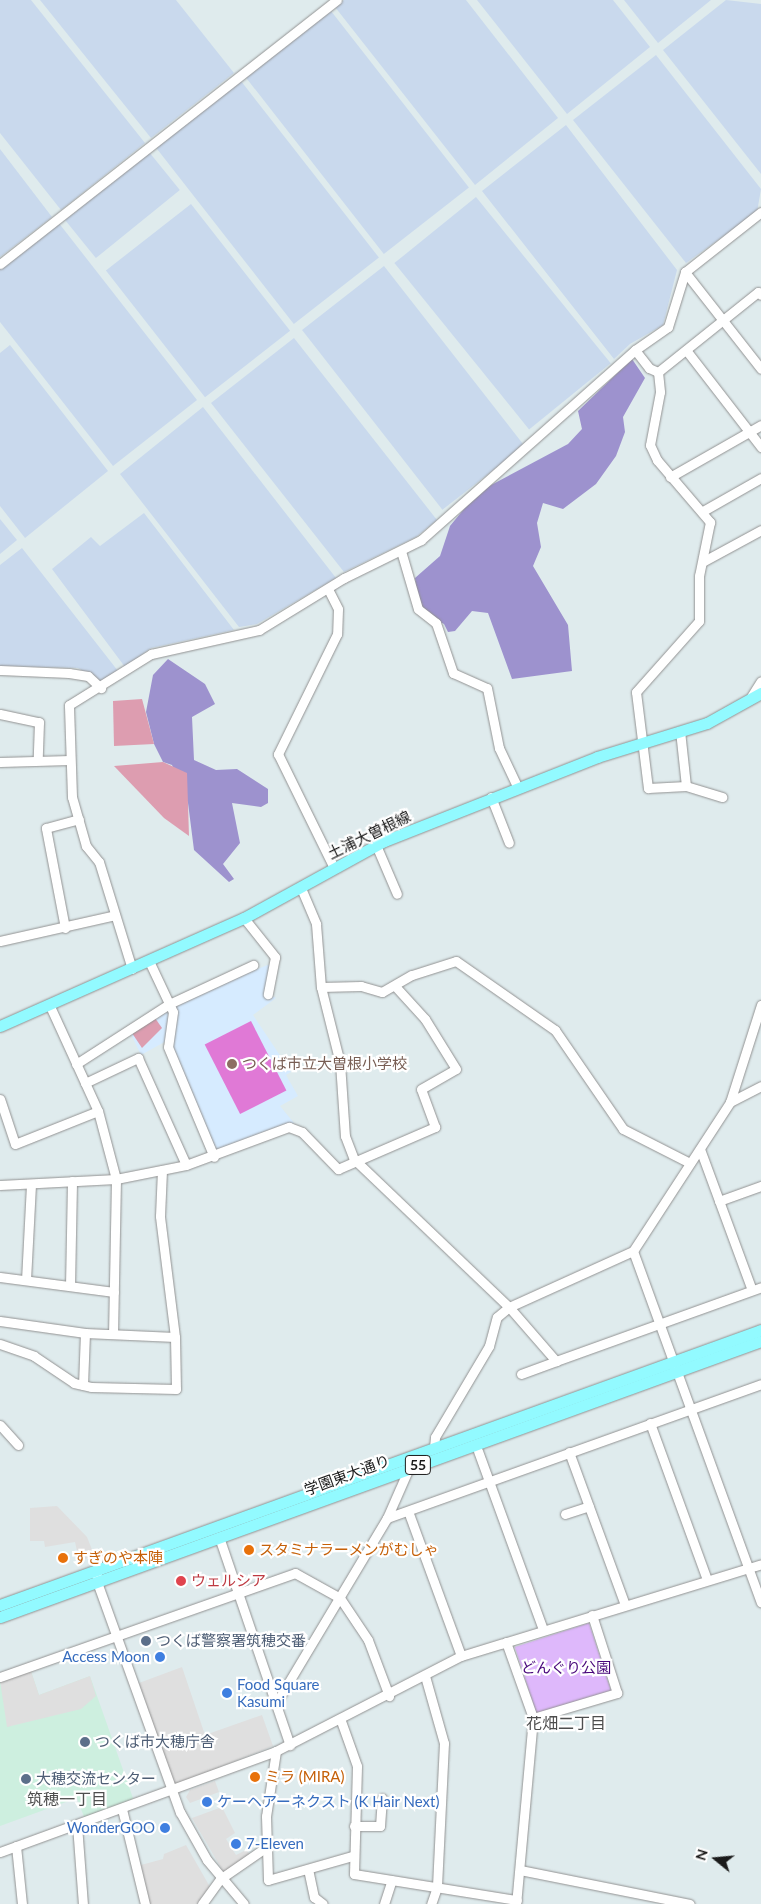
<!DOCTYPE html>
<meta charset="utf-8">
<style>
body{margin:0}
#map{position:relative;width:761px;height:1904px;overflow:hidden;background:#dfebed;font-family:Lato,"Noto Sans JP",sans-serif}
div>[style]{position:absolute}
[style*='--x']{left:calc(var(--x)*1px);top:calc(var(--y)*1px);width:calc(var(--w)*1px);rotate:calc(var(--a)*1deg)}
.commercial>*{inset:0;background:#cdefdf}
.education>*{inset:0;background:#d6ebff}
.farmland>*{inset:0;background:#c9d9ed;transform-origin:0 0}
.forest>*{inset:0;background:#9d92ce}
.park>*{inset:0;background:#deb8fb;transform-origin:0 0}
.pitch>*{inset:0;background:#e079d6;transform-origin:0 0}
.parking>*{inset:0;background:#dfdfdf}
.water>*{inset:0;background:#dd9db0}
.roads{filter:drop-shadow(0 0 1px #929292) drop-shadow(0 0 1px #929292)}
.minor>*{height:9px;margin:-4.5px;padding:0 4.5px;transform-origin:4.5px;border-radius:4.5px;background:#fff}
.major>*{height:11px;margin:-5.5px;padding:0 5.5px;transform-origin:5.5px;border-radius:5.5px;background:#92faff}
.dots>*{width:14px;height:14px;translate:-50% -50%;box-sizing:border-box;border:2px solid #fff;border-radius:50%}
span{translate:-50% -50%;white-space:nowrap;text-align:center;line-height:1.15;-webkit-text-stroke:4.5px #fff;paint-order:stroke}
.shield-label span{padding:1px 4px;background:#fff;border:1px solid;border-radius:4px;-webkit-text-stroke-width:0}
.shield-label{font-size:14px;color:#1b1b1b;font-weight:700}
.street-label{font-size:15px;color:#1b1b1b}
.education-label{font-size:15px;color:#785e54}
.left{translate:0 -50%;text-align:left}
.food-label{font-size:15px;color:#c56008}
.health-label{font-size:15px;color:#be3a42}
.service-label{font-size:15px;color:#4e5e75}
.shop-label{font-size:15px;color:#366cbe}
.right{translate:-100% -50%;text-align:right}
.park-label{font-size:15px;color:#48077a}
.neighbourhood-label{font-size:16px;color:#4e4e4e}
.north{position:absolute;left:691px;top:1834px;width:50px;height:50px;-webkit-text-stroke:4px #fff;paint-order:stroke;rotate:287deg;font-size:14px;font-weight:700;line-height:20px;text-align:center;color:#1b1b1b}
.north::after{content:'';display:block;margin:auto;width:18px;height:22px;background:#1b1b1b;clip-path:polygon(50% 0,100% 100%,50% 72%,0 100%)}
</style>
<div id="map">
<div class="commercial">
<div style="clip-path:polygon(31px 1671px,39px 1695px,90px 1676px,134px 1801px,84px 1817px,77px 1798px,0 1826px,0 1681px)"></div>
</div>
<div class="education">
<div style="clip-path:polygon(270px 964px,265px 992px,276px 998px,253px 1015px,291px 1072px,286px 1075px,298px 1096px,280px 1106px,294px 1123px,215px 1152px,168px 1040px,141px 1055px,130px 1032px,173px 1004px)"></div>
</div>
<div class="farmland">
<div style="clip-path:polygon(0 0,31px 0,145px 143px,61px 210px,0 133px)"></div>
<div style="clip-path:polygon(40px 0,176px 0,234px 73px,151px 138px)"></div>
<div style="clip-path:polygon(344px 0,466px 0,558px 118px,475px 185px,335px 7px)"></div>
<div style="clip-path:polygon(477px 0,613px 0,650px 47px,567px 114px)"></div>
<div style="clip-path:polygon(624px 0,711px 0,658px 43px)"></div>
<div style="clip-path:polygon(726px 0,761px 4px,761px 174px,663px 50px)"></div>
<div style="left:331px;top:11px;width:224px;height:108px;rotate:52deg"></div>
<div style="clip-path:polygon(656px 55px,761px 189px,757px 212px,686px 263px,573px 120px)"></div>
<div style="left:241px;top:81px;width:224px;height:108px;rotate:52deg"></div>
<div style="clip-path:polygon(566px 125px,677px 270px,663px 325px,630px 344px,614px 359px,482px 191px)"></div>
<div style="clip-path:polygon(0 149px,52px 217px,0 257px)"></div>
<div style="left:149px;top:152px;width:49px;height:108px;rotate:51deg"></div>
<div style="left:476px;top:197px;width:214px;height:105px;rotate:51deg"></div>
<div style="left:191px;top:204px;width:161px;height:108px;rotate:52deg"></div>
<div style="clip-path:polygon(58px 222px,197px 400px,113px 466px,0 322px,0 268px)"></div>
<div style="left:384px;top:266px;width:228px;height:104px;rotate:52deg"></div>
<div style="clip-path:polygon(294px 338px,437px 520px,416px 537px,344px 572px,211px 403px)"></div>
<div style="clip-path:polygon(10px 345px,108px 471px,25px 538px,0 506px,0 353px)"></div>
<div style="clip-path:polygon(203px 407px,336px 578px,257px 624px,239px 627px,120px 474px)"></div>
<div style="clip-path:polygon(144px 513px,234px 630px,151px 648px,125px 667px,52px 569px,91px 537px,100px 546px)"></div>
<div style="clip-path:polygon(0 519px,17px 540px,0 554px)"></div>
<div style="clip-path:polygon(22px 548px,118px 671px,101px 682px,78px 668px,0 666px,0 565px)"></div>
</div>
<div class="forest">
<div style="clip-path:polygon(632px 359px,645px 378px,623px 417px,625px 432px,616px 456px,596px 484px,563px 509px,543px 503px,537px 523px,541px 547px,533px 566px,568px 625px,572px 671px,512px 679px,488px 613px,472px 611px,455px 631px,448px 632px,444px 624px,418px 609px,415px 578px,440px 556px,450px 526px,478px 492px,568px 444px,582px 429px,578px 411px)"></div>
<div style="clip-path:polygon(168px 659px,205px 684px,215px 704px,192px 717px,194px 760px,216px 770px,237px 769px,268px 789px,268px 803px,261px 807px,232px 803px,240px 843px,223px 864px,234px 879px,229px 882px,194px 850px,188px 803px,172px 765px,163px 762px,154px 744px,146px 712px,153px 675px)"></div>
</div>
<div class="park">
<div style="left:589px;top:1623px;width:72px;height:78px;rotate:72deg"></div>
</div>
<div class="pitch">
<div style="left:251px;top:1021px;width:78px;height:52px;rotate:63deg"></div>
</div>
<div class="parking">
<div style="clip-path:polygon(57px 1506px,87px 1537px,95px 1557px,79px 1560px,75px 1542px,45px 1547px,44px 1541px,30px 1541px,30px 1508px)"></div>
<div style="clip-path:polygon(182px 1667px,205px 1735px,262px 1715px,273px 1746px,174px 1786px,139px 1683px)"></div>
<div style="clip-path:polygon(31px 1671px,39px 1695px,90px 1676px,96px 1696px,81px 1709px,7px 1727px,0 1681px)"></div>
<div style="clip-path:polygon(215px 1781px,219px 1792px,190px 1803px,186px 1797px,190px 1790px)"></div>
<div style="clip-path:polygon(222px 1807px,235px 1833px,226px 1839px,236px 1855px,246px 1850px,251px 1855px,224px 1873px,192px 1818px)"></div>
<div style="clip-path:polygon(186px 1845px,210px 1887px,197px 1904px,150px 1904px,141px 1865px,163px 1859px,164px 1854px)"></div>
</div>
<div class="water">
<div style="clip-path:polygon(142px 699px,154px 744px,114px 746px,113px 701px)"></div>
<div style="clip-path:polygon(163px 762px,187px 773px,189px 836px,164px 818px,114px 766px)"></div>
<div style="clip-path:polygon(155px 1018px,162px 1028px,142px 1048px,132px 1033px)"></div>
</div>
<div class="roads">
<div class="minor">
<div style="--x:0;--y:264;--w:428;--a:-38.1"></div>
<div style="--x:685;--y:272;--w:123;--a:51.9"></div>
<div style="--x:635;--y:350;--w:23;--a:52"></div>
<div style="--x:649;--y:368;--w:10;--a:24"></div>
<div style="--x:658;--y:372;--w:20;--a:84"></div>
<div style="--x:660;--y:392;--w:54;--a:100.7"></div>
<div style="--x:650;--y:445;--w:17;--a:65"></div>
<div style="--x:657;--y:460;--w:82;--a:49.5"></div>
<div style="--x:710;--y:522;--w:55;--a:101.5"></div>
<div style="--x:699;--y:576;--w:45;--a:90"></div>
<div style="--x:699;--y:621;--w:95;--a:131.6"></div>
<div style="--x:636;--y:692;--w:97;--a:82.9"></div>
<div style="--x:648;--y:788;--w:38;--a:-3"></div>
<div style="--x:686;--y:786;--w:55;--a:-96.2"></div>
<div style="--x:686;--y:350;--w:123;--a:52.3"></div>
<div style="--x:658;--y:372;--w:128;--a:-38.7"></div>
<div style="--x:758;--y:292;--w:4;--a:45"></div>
<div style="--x:670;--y:477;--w:105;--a:-29.7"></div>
<div style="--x:703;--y:511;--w:67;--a:-29.6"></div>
<div style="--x:401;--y:551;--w:60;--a:73.7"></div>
<div style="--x:418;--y:609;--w:23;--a:38"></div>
<div style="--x:436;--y:623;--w:53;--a:71.2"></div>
<div style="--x:453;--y:673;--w:37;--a:24"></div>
<div style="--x:487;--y:688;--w:61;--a:78.7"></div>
<div style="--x:499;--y:748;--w:42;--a:64.7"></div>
<div style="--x:704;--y:561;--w:65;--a:-28.5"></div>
<div style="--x:328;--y:589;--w:22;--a:63"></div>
<div style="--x:338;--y:609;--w:25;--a:92"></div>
<div style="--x:337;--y:634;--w:134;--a:116.2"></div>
<div style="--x:278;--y:754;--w:127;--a:63.8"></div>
<div style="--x:0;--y:670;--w:69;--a:2.5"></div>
<div style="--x:69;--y:673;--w:19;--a:9"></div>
<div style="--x:88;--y:676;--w:18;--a:43"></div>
<div style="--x:749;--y:700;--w:22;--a:-58"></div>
<div style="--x:0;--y:714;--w:40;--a:12"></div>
<div style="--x:39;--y:722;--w:36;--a:92"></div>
<div style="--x:0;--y:762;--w:70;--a:-1.6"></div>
<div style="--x:686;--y:786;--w:38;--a:17"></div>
<div style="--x:491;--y:797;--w:49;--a:68.6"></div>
<div style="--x:376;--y:845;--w:53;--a:66.8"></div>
<div style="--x:301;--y:888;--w:39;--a:67"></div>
<div style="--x:316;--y:924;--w:63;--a:85.5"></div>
<div style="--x:321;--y:987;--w:78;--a:76"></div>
<div style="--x:340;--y:1063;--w:73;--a:86.1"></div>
<div style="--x:345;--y:1136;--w:25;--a:69"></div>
<div style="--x:354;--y:1159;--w:214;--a:43.7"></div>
<div style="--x:509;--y:1307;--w:72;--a:49"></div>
<div style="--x:556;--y:1361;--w:218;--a:-19.8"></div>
<div style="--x:244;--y:918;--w:50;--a:51.5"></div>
<div style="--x:275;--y:957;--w:38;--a:101"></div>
<div style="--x:65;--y:928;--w:102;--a:-100.8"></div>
<div style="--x:46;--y:828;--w:34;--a:-15"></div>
<div style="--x:0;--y:941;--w:118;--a:-12.7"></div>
<div style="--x:149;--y:961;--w:56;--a:64.8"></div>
<div style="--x:173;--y:1012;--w:35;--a:98"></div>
<div style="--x:168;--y:1047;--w:119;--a:67.3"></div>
<div style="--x:132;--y:969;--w:112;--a:-107.1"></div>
<div style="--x:99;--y:862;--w:21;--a:-129"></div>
<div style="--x:86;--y:846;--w:51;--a:-105.9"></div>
<div style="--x:72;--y:797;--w:92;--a:-91.9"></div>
<div style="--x:69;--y:705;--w:97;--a:-31.9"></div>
<div style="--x:151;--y:654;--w:111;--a:-12.5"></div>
<div style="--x:259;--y:630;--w:100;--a:-31.5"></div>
<div style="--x:344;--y:578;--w:86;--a:-26.3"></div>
<div style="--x:421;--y:540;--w:286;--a:-41.6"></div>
<div style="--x:635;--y:350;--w:40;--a:-34.9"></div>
<div style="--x:668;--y:327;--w:58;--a:-72.8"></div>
<div style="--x:685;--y:272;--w:97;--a:-38.3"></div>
<div style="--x:321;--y:987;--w:40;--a:-1.4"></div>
<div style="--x:361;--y:986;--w:22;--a:16"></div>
<div style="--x:382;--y:992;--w:34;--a:-30"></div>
<div style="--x:412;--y:975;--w:46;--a:-17.7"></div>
<div style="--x:456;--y:961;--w:121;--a:34.9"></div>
<div style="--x:555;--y:1030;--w:120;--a:55.5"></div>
<div style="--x:623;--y:1129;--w:75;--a:26.9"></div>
<div style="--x:49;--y:1004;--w:118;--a:65.4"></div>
<div style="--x:98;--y:1111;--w:70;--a:75.2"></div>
<div style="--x:116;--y:1179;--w:155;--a:91.1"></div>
<div style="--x:76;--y:1064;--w:111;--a:-32.8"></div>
<div style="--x:169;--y:1004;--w:93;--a:-24.9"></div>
<div style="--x:85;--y:1083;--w:59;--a:-25.3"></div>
<div style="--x:138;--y:1058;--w:117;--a:65.8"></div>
<div style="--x:0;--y:1099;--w:47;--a:71.6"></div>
<div style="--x:15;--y:1144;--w:89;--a:-21.7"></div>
<div style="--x:730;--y:1102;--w:102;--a:-72.3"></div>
<div style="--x:700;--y:1149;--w:150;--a:69.8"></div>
<div style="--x:0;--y:1185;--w:116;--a:-3"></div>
<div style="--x:116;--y:1179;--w:71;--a:-11.3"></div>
<div style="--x:186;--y:1165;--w:110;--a:-20.3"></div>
<div style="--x:289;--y:1127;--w:14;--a:21"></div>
<div style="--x:302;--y:1132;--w:52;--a:45.8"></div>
<div style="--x:338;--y:1169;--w:106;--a:-23.4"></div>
<div style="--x:435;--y:1127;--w:40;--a:-110.2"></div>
<div style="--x:421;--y:1089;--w:40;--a:-29.7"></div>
<div style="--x:456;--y:1069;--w:59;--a:-121.8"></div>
<div style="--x:425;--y:1019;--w:45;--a:-132.3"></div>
<div style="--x:719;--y:1201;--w:45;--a:-19.7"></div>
<div style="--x:633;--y:1251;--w:374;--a:70"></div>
<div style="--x:0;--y:1277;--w:115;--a:7.5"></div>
<div style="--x:26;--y:1280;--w:96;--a:-87"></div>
<div style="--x:70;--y:1286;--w:105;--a:-88.9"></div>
<div style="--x:0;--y:1321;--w:86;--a:8"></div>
<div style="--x:85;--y:1333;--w:90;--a:2.5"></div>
<div style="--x:0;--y:1344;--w:36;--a:19"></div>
<div style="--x:34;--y:1356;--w:48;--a:34"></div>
<div style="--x:74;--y:1383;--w:17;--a:13"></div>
<div style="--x:91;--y:1387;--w:85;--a:1.3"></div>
<div style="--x:176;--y:1389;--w:52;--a:-91.1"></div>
<div style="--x:175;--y:1337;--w:122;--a:-97.1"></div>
<div style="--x:160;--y:1216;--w:46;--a:-87.5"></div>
<div style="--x:521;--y:1374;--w:37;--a:-20"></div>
<div style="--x:83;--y:1385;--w:52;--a:-87.8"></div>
<div style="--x:650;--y:1423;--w:167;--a:70"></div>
<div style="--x:0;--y:1425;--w:27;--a:48"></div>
<div style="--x:434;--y:1447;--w:10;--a:-84"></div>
<div style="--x:435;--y:1437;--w:106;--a:-59.3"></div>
<div style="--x:489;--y:1346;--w:30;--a:-75"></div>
<div style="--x:497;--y:1317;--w:16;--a:-40"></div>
<div style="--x:509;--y:1307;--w:136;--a:-24.3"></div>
<div style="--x:633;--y:1251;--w:178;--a:-56.9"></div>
<div style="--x:730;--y:1102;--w:35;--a:-27"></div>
<div style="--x:478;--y:1451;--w:190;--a:70"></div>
<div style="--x:569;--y:1452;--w:163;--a:69.9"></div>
<div style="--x:408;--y:1511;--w:154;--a:69.9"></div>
<div style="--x:565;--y:1514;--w:25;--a:-18"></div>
<div style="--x:387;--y:1518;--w:397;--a:-19.7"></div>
<div style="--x:219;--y:1537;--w:220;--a:71.2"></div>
<div style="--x:97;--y:1556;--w:26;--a:90"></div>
<div style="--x:97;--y:1582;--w:245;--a:70.2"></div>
<div style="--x:180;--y:1812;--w:55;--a:60.6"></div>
<div style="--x:207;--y:1860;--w:57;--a:49.9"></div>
<div style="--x:506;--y:1642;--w:81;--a:70.4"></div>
<div style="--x:533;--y:1718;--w:187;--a:95.2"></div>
<div style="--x:425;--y:1676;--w:70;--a:74.2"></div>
<div style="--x:444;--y:1743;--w:144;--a:92.8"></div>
<div style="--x:437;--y:1887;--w:18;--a:109"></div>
<div style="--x:0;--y:1677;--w:313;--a:-19.4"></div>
<div style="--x:295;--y:1573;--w:51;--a:29.1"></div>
<div style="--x:340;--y:1598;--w:50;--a:56.3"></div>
<div style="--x:368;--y:1640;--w:60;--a:69.4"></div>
<div style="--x:278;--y:1700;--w:212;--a:-59.1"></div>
<div style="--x:387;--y:1518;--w:55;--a:-66.3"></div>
<div style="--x:533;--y:1718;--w:88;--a:-16.6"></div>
<div style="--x:617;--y:1693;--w:82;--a:-107.8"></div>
<div style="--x:341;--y:1721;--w:48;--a:70.4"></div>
<div style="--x:357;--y:1766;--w:108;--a:91.6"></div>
<div style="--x:354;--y:1874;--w:165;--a:9.1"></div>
<div style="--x:276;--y:1751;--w:66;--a:98.7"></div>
<div style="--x:266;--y:1816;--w:64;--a:88.2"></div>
<div style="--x:268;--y:1880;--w:87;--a:-15.9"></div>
<div style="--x:122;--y:1809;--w:98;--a:76.4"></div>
<div style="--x:77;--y:1825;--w:79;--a:85.7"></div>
<div style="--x:354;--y:1826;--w:26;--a:0"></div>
<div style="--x:380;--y:1826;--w:28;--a:-86"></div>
<div style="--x:16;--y:1846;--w:58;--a:84.1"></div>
<div style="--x:0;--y:1852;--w:294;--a:-20.1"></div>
<div style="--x:276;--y:1751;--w:208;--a:-27.2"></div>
<div style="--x:461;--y:1656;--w:314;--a:-17"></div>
<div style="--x:308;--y:1869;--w:29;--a:78"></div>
<div style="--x:314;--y:1897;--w:11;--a:38"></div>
<div style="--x:520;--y:1870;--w:173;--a:11.3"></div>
<div style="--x:202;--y:1904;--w:31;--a:-54"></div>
<div style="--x:220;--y:1879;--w:55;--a:-34.6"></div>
<div style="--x:384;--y:1904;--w:25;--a:-72"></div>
</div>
<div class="major">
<div style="--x:0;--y:1026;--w:267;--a:-23.9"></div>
<div style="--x:244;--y:918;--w:160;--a:-28.8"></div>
<div style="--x:384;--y:841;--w:229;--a:-21.5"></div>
<div style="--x:597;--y:757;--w:115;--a:-17.2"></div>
<div style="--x:707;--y:723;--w:62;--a:-29.1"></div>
<div style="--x:0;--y:1605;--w:809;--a:-19.87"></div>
<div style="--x:0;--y:1617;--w:810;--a:-19.93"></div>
</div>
</div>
<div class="dots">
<div style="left:232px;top:1064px;background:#8d6e63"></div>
<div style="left:249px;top:1550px;background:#e8710a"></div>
<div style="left:63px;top:1558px;background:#e8710a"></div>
<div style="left:181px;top:1581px;background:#e0444e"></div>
<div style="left:146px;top:1641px;background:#5c6f8a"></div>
<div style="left:160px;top:1657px;background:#3f7fe0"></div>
<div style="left:227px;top:1693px;background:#3f7fe0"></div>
<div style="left:85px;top:1742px;background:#5c6f8a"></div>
<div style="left:255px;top:1777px;background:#e8710a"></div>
<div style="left:26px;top:1779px;background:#5c6f8a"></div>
<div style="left:207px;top:1802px;background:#3f7fe0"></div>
<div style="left:165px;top:1828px;background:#3f7fe0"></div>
<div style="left:236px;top:1844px;background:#3f7fe0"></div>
</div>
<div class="shield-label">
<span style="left:418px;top:1465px">55</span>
</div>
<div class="street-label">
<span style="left:369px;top:835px;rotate:-26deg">土浦大曽根線</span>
<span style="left:347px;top:1475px;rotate:-20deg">学園東大通り</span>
</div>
<div class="education-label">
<span class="left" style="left:242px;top:1064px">つくば市立大曽根小学校</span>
</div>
<div class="food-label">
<span class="left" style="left:259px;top:1550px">スタミナラーメンがむしゃ</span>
<span class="left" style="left:73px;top:1558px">すぎのや本陣</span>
<span class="left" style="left:265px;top:1777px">ミラ (MIRA)</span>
</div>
<div class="health-label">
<span class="left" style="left:191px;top:1581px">ウェルシア</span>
</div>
<div class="service-label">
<span class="left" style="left:156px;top:1641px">つくば警察署筑穂交番</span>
<span class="left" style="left:95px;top:1742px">つくば市大穂庁舎</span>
<span class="left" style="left:36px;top:1779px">大穂交流センター</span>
</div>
<div class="shop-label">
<span class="right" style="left:150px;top:1657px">Access Moon</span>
<span class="left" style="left:237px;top:1693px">Food Square<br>Kasumi</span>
<span class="left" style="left:217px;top:1802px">ケーヘアーネクスト (K Hair Next)</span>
<span class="right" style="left:155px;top:1828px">WonderGOO</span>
<span class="left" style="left:246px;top:1844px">7-Eleven</span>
</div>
<div class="park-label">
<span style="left:566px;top:1668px">どんぐり公園</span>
</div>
<div class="neighbourhood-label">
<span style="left:566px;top:1723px">花畑二丁目</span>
<span style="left:67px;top:1799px">筑穂一丁目</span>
</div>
<div class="north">N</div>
</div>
